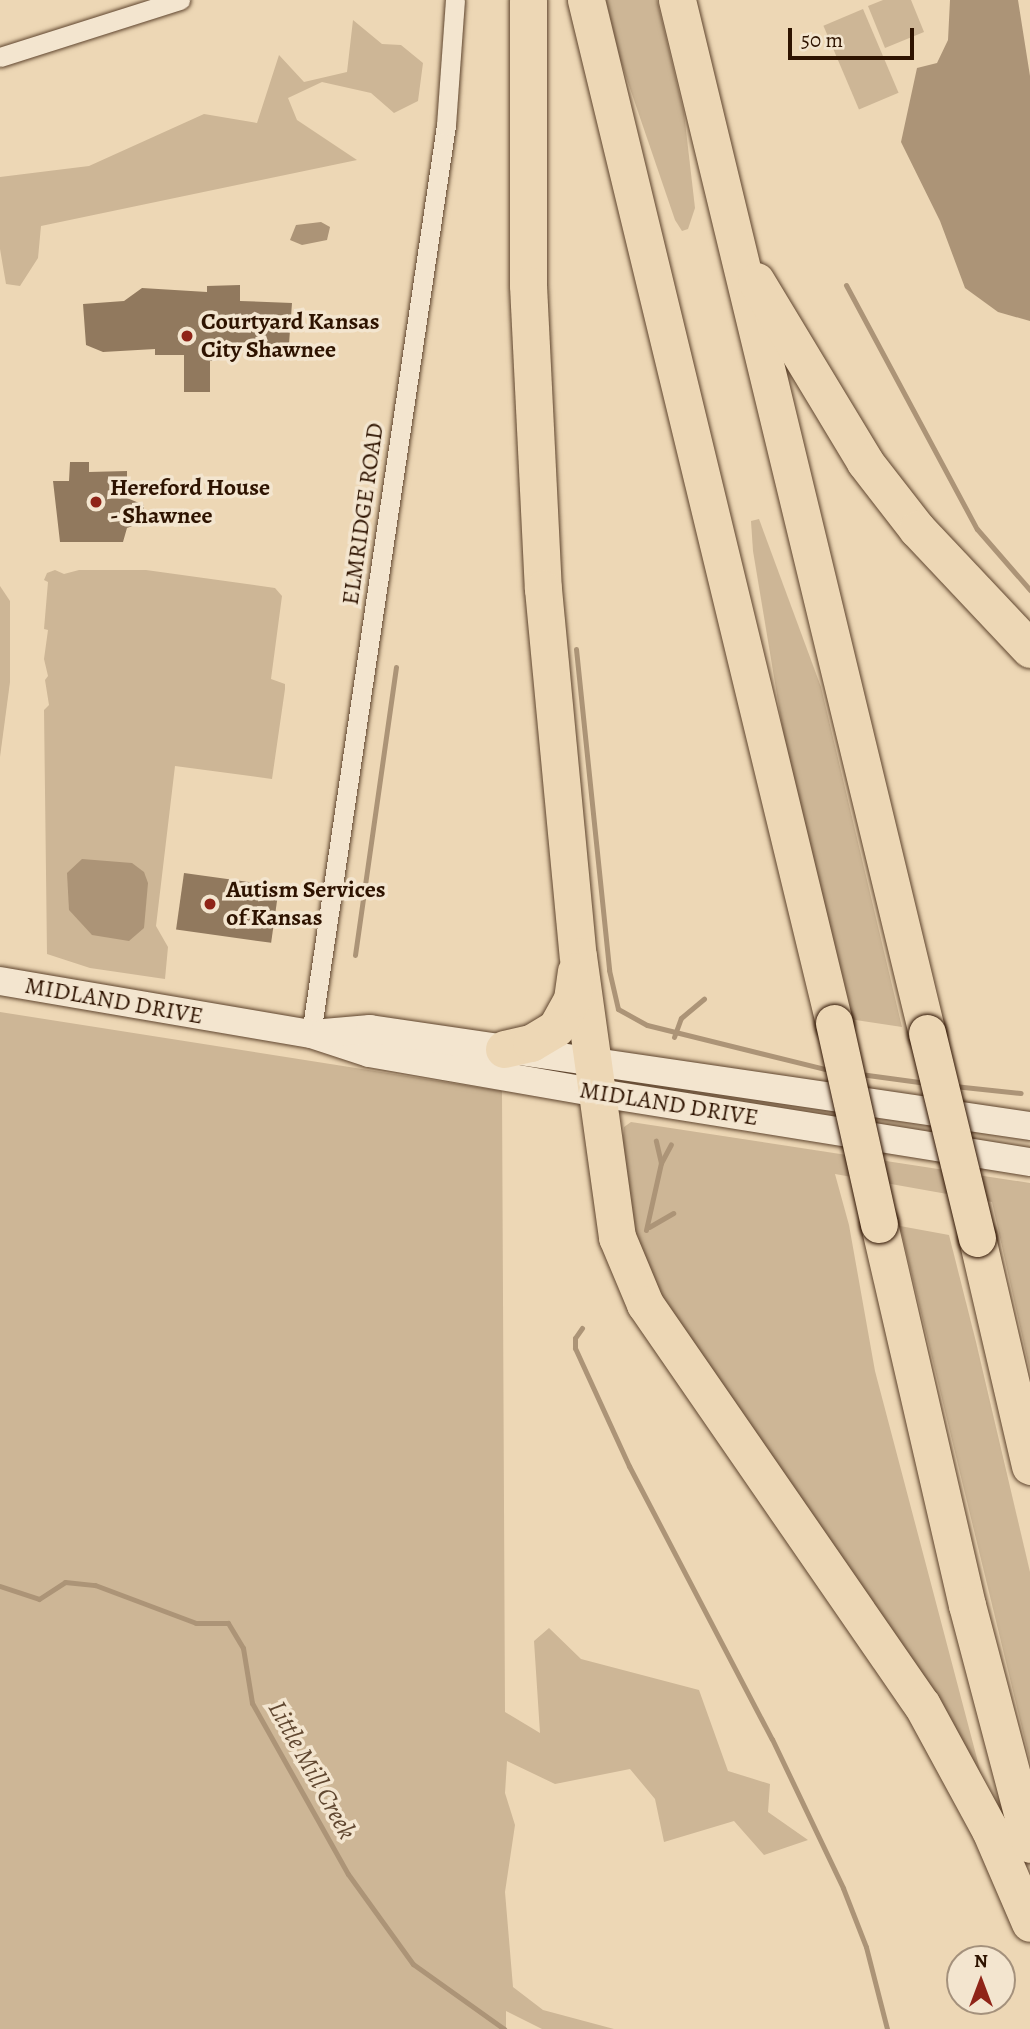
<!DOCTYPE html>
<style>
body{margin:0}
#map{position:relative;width:1030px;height:2029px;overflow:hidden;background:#edd7b5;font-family:Alegreya,serif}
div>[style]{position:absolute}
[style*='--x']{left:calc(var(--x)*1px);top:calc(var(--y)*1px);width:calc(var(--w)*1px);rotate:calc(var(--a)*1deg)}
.green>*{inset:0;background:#cdb696;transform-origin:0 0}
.water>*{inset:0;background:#ac9477}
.stream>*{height:5px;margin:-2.5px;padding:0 2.5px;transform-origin:2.5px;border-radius:2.5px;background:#ac9477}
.building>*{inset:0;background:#91795e;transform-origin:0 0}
.roads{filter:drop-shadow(0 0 2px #5e442d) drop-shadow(0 0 2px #5e442d)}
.minor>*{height:19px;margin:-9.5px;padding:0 9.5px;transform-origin:9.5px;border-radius:9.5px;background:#f3e5cf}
.secondary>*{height:28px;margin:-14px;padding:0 14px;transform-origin:14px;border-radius:14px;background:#f3e5cf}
.motorway>*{height:37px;margin:-18.5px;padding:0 18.5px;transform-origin:18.5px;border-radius:18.5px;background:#edd7b5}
.bridges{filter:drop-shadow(0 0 2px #2e1300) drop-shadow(0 0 2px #2e1300)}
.motorway-bridge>*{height:37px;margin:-18.5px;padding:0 18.5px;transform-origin:18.5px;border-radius:18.5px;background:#edd7b5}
.dots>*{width:19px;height:19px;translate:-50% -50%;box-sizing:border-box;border:4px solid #f3e5cf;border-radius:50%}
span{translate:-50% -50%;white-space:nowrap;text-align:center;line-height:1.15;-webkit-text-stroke:7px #f3e5cf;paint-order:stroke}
.poi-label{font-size:24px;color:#2e1300;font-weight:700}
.left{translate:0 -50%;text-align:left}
.street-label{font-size:24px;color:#2e1300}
.water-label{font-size:26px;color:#604730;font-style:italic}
.north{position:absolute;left:946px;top:1945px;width:70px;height:70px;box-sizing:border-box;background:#f3e5cf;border:2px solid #a4917c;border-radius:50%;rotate:0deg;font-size:19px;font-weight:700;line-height:28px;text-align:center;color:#2e1300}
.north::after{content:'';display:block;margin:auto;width:24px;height:32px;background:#8f2418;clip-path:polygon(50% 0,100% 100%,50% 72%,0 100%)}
.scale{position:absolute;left:788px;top:28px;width:126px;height:32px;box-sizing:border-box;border:4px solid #2e1300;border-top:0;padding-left:9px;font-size:21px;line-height:24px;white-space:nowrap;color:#2e1300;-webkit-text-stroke:5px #f3e5cf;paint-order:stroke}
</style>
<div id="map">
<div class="green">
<div style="clip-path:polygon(606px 0,657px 0,684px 113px,695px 208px,688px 229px,682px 231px,675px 220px,620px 59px)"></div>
<div style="clip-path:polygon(883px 0,911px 0,924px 32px,885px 48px,868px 6px)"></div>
<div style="left:863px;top:9px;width:91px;height:43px;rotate:67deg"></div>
<div style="clip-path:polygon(353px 20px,382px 44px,401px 45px,423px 63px,418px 101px,394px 113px,371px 93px,322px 82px,288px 98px,297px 120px,357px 160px,41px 226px,38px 258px,20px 286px,6px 284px,0 249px,0 177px,89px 166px,204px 114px,257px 123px,279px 55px,304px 82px,347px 72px)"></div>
<div style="clip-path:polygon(759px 519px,821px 687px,902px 1027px,849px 1019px,783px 731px,753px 551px,751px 521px)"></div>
<div style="clip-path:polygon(55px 570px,64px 574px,79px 570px,146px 570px,275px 588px,282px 596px,271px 679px,285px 684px,285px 689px,272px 779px,175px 766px,156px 926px,168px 947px,165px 979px,90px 968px,47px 954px,44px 710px,49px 705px,45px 680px,48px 676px,44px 659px,48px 630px,44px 629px,48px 582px,44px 580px,47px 573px)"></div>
<div style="clip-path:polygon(0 586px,10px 601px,10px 682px,0 757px)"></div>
<div style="clip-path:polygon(0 1012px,502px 1091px,505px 1712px,540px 1733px,534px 1641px,549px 1628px,581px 1659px,699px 1690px,728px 1771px,770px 1784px,768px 1812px,808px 1840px,764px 1855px,734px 1821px,664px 1842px,655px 1799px,630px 1769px,555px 1784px,507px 1761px,505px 1793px,515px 1825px,505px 1892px,513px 1987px,543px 2010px,614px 2029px,542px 2029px,506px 2011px,506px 2029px,0 2029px)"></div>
<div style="clip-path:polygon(631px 1122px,1030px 1183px,1030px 1371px,992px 1202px,835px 1174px,849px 1225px,875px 1371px,984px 1785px,639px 1264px,622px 1148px,624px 1127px)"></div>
<div style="clip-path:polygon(900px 1226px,949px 1235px,976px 1342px,1030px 1572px,1030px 1761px)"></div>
</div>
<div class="water">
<div style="clip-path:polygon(950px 0,1018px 0,1030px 76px,1030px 321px,998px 312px,965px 288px,940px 221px,901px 142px,917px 68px,937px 63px,948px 40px)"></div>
<div style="clip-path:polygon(321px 222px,330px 227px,327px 240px,302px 245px,290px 240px,296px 225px)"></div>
<div style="clip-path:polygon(82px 859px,132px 863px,144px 872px,148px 883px,144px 928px,129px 941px,92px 935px,69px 910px,67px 873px)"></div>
</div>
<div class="stream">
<div style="--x:846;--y:285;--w:277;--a:61.8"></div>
<div style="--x:977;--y:529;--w:81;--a:49"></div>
<div style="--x:576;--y:649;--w:323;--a:84.1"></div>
<div style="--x:609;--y:970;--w:40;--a:77"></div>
<div style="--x:618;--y:1009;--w:33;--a:29"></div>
<div style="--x:647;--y:1025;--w:187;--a:13.9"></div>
<div style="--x:355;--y:955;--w:291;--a:-81.9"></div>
<div style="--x:674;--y:1037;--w:20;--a:-70"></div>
<div style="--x:681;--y:1018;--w:30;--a:-40"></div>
<div style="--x:860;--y:1074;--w:67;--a:7.8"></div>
<div style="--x:954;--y:1086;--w:67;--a:6"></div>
<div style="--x:661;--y:1163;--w:21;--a:-62"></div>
<div style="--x:649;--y:1227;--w:28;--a:-30"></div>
<div style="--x:646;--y:1230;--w:69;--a:-77.4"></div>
<div style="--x:661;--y:1163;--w:23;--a:-103"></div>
<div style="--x:582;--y:1328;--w:12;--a:125"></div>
<div style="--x:575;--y:1338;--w:10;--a:90"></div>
<div style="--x:575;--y:1348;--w:130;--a:65.4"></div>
<div style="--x:629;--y:1466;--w:308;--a:62.4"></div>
<div style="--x:772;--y:1739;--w:165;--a:64.5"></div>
<div style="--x:843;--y:1888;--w:63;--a:68.7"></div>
<div style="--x:866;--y:1947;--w:85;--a:75.6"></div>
<div style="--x:0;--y:1586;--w:41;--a:18.4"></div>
<div style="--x:39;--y:1599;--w:31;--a:-33"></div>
<div style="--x:65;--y:1582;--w:30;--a:6"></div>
<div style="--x:95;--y:1585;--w:108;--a:20.6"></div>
<div style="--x:196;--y:1623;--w:32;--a:0"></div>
<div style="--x:228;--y:1623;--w:29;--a:59"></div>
<div style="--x:243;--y:1648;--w:56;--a:80.7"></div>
<div style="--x:252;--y:1703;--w:196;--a:60.7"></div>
<div style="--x:348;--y:1874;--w:111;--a:54.2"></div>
<div style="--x:413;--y:1964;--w:112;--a:35.5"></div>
</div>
<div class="building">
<div style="clip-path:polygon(240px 285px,240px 301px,292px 303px,289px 344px,272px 351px,240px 351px,240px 358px,210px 361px,210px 392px,184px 392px,184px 355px,155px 355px,155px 349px,103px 352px,86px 345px,83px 304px,124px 301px,142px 288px,207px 292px,207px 286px)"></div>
<div style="clip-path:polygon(70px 462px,89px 462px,89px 472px,127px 471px,127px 498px,144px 505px,144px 522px,127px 528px,123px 542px,60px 542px,53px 481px,69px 481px)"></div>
<div style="left:184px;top:873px;width:96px;height:57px;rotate:8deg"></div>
</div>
<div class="roads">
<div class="minor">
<div style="--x:0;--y:57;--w:189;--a:-17.6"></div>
<div style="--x:311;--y:1034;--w:919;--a:-81.55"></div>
<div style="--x:446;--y:125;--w:125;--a:-85.9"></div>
</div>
<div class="secondary">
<div style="--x:0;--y:981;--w:315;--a:9.7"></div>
<div style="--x:311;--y:1034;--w:61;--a:18.1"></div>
<div style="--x:369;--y:1053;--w:233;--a:9.9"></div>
<div style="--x:599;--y:1093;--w:436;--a:9.1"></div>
<div style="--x:324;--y:1033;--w:46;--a:-5"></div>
<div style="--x:370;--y:1029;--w:667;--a:8.36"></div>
</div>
<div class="motorway">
<div style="--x:528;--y:0;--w:285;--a:90"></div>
<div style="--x:528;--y:285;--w:304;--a:87.2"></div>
<div style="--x:543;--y:589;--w:369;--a:84.6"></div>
<div style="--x:578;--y:956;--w:284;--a:82.1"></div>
<div style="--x:617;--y:1237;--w:73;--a:67.3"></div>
<div style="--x:645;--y:1304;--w:487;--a:55.4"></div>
<div style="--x:922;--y:1705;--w:142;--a:61.5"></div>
<div style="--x:990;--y:1830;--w:101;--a:66.7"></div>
<div style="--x:586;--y:0;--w:1053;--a:76.37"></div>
<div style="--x:677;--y:0;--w:1063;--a:76.4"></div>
<div style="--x:756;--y:281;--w:211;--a:58.9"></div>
<div style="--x:865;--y:462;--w:85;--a:52.2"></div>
<div style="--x:917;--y:529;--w:165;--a:46.7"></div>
<div style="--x:504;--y:1049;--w:28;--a:-13"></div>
<div style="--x:531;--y:1043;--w:29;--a:-31"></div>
<div style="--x:556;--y:1028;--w:33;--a:-61"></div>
<div style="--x:572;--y:999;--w:28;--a:-82"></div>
<div style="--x:879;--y:1224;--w:391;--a:77"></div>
<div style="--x:967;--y:1605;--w:247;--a:75.2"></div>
<div style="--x:977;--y:1238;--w:234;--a:76.9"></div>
</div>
</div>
<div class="bridges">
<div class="motorway-bridge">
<div style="--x:834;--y:1023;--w:206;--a:77.4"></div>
<div style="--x:927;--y:1033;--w:211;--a:76.3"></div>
</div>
</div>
<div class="dots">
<div style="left:187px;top:336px;background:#8f2418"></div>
<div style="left:96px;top:502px;background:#8f2418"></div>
<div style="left:210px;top:904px;background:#8f2418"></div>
</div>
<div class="poi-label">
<span class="left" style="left:201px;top:336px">Courtyard Kansas<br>City Shawnee</span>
<span class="left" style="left:110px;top:502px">Hereford House<br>- Shawnee</span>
<span class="left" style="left:226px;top:904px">Autism Services<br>of Kansas</span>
</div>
<div class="street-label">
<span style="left:363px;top:514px;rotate:-82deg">ELMRIDGE ROAD</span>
<span style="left:114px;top:1001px;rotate:10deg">MIDLAND DRIVE</span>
<span style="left:669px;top:1104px;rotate:9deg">MIDLAND DRIVE</span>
</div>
<div class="water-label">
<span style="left:312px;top:1770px;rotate:61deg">Little Mill Creek</span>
</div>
<div class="north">N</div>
<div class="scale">50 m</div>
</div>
